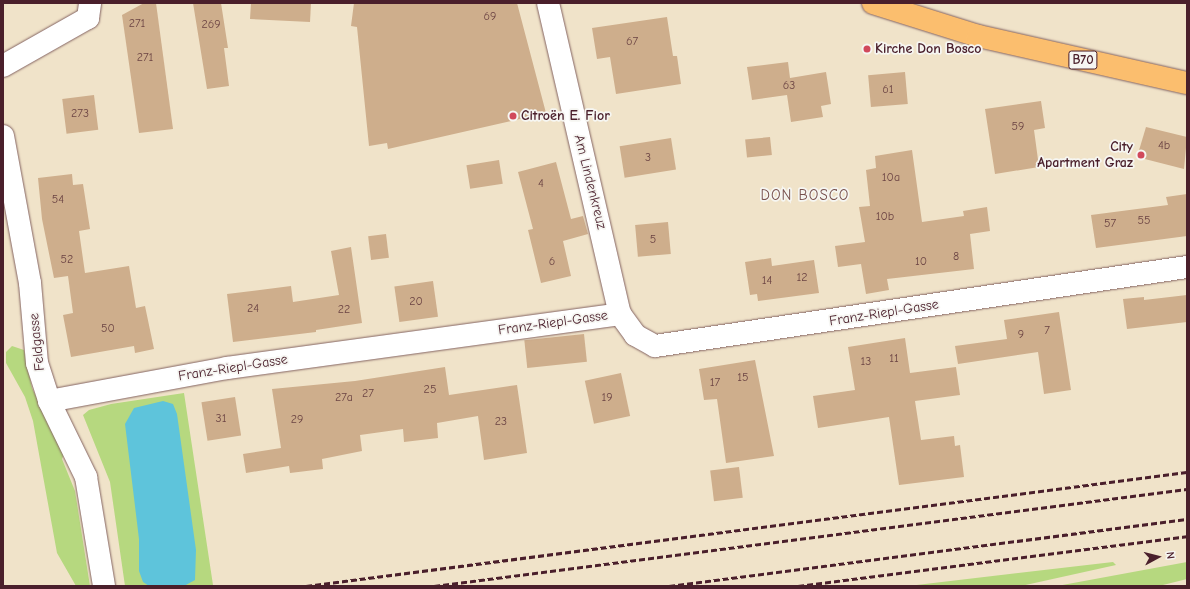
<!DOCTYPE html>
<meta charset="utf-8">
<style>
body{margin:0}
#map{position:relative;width:1190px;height:589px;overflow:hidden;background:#f0e3c9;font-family:"Comic Neue",sans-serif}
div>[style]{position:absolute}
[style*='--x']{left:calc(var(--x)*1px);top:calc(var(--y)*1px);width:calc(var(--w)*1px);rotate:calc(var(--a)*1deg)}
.green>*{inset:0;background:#b6d87f}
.water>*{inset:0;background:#5ec4db}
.building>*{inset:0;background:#ceae8c;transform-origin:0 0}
.roads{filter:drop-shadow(0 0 1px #846462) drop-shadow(0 0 1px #846462)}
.minor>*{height:22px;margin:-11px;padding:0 11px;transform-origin:11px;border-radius:11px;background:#fff}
.primary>*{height:22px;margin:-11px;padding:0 11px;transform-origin:11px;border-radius:11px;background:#fbbe6e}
.rail>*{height:3px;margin-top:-1.5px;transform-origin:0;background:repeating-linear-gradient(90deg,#4a1f2b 0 6px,transparent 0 9px)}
.dots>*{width:11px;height:11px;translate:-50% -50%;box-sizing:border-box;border:2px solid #f6f6f2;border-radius:50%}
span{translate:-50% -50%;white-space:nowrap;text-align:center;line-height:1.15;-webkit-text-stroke:3.5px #f6f6f2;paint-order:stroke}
.number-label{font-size:12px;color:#6b4343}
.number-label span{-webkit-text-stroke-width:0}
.shield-label span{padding:1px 3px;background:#f6f6f2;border:1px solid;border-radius:3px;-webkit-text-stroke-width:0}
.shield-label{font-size:13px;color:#4a1f2b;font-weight:700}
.poi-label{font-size:14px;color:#4a1f2b;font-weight:700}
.left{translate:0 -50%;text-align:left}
.right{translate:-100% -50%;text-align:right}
.street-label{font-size:14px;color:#4a1f2b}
.neighbourhood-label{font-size:15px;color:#78514d;letter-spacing:1px}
.frame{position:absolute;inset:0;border:4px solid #4a1f2b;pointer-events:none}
.north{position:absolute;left:1138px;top:537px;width:40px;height:40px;-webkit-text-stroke:3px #f6f6f2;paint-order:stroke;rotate:83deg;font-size:11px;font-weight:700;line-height:16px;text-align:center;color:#4a1f2b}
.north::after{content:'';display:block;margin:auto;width:14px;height:18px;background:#4a1f2b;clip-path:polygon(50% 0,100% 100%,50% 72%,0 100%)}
</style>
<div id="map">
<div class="green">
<div style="clip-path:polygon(12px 346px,24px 350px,32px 388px,64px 454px,62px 459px,75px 491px,90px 586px,76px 586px,57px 553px,33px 421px,25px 397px,6px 363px,6px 352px)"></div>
<div style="clip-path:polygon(184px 393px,213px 585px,125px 586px,110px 482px,83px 415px,89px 410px,111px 404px)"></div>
<div style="clip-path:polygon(1113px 562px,1116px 565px,1021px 586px,908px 586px)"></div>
<div style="clip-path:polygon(1187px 562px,1187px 579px,1159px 586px,1057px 586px)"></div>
</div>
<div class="water">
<div style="clip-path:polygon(163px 401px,173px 404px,177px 414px,196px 550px,195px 580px,184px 586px,149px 586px,143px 582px,139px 571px,139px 539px,125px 424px,134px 408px)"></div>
</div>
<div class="building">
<div style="clip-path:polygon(144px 3px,156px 3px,173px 129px,139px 133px,122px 15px)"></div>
<div style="clip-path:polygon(193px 3px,221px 3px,228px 48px,224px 48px,229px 86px,207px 89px)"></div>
<div style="clip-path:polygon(251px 3px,311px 3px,310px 22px,250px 19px)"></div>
<div style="clip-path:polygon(354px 3px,517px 3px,546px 113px,388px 149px,387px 143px,369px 146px,357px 27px,351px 26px)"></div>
<div style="clip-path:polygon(667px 17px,673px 56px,677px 56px,681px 84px,616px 94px,610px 57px,597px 59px,592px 28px)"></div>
<div style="clip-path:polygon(788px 62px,790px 78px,826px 72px,831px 104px,821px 106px,823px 117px,791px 122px,787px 95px,752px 100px,747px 67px)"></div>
<div style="left:905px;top:72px;width:32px;height:37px;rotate:85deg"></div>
<div style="left:94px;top:95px;width:35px;height:32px;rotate:83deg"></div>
<div style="clip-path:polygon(1041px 101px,1045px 128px,1034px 130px,1039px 167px,995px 174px,985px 109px)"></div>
<div style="clip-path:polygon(1146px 127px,1187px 137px,1184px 169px,1137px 157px)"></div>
<div style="left:770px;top:137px;width:18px;height:25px;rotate:84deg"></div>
<div style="left:671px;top:138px;width:32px;height:52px;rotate:81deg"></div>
<div style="clip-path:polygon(912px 150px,922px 222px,964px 216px,963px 211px,987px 207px,990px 231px,970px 234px,974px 269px,887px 279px,889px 290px,866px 294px,861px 264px,838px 267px,835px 246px,865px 242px,859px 207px,870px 206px,866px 170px,876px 168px,875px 156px)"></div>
<div style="left:499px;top:160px;width:24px;height:33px;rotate:81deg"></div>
<div style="clip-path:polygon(556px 162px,571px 219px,583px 216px,588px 234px,563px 241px,571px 276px,541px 283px,528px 230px,533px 229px,518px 172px)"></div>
<div style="clip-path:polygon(72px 174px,73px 185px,83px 184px,90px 229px,79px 231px,85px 273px,129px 266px,136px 308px,145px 306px,154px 349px,135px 353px,134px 346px,71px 357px,63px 315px,73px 313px,68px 276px,54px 278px,42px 219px,38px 178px)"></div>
<div style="clip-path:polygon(1187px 194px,1187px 236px,1096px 248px,1091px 215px,1168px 205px,1166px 197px)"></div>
<div style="left:668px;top:222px;width:32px;height:33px;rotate:85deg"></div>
<div style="left:386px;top:234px;width:24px;height:18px;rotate:83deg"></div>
<div style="clip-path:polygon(351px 247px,362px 323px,316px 330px,316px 332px,233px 342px,227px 294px,291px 286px,293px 302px,339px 295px,331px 251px)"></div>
<div style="clip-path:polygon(771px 258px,772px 266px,814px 260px,819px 293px,758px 301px,757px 294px,750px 295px,745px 262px)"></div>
<div style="left:433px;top:281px;width:36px;height:39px;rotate:82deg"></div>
<div style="clip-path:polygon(1187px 295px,1187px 322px,1127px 329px,1123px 299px,1144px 297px,1144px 300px)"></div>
<div style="clip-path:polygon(1059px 312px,1071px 390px,1044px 394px,1038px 352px,958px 364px,955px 346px,1007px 339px,1004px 320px)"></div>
<div style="left:584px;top:334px;width:28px;height:60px;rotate:84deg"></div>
<div style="clip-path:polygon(905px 338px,910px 373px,956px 367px,960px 395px,915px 401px,921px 440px,954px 436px,955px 446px,960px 445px,964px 477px,899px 485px,889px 417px,818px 428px,813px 396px,855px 390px,848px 347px)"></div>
<div style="clip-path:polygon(755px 360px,774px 456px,726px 463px,717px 399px,704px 400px,699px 369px)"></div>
<div style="clip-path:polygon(445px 367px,449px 395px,517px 385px,527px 453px,484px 460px,478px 416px,437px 423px,438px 438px,404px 442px,403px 429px,360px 435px,362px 451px,322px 459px,323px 469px,290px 473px,289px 466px,246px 473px,243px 454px,281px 448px,272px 389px,355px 381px)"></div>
<div style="left:621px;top:373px;width:44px;height:37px;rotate:78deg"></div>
<div style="left:235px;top:397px;width:39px;height:34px;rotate:81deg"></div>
<div style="left:739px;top:467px;width:31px;height:29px;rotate:83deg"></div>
</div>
<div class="roads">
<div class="minor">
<div style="--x:548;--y:3;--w:319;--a:77"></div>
<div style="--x:620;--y:314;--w:26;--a:54"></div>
<div style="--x:635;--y:335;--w:23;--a:29"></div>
<div style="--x:655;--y:346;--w:538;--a:-8.45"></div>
<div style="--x:3;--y:66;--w:98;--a:-29.5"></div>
<div style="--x:88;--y:18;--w:15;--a:-82"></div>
<div style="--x:3;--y:136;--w:149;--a:79.6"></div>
<div style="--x:30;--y:283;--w:80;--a:85"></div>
<div style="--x:37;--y:363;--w:40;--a:72"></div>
<div style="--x:49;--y:401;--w:85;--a:64"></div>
<div style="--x:86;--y:477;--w:110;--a:80.6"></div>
<div style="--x:49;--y:401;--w:181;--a:-10.5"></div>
<div style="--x:227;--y:368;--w:397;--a:-7.8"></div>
</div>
<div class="primary">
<div style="--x:873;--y:3;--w:110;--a:17.4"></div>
<div style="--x:978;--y:36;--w:214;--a:12.7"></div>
</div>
</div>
<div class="rail">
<div style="--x:306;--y:586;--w:888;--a:-7.37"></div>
<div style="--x:434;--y:586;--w:759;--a:-7.34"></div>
<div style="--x:669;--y:586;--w:522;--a:-7.37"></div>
<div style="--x:798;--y:586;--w:392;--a:-7.3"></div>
</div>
<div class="dots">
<div style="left:867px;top:49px;background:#d1495b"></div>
<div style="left:513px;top:116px;background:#d1495b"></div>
<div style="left:1141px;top:155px;background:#d1495b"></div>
</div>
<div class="number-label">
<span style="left:490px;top:17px">69</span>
<span style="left:137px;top:24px">271</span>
<span style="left:211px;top:25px">269</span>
<span style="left:632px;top:42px">67</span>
<span style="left:145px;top:58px">271</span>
<span style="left:789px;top:86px">63</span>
<span style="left:888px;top:90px">61</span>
<span style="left:80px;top:114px">273</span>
<span style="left:1018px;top:127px">59</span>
<span style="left:1164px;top:146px">4b</span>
<span style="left:648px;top:158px">3</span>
<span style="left:891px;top:178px">10a</span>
<span style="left:541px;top:184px">4</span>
<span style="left:58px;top:200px">54</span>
<span style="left:885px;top:217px">10b</span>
<span style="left:1144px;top:221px">55</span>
<span style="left:1110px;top:224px">57</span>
<span style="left:653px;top:240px">5</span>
<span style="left:956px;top:257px">8</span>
<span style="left:67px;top:260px">52</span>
<span style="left:552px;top:262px">6</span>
<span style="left:921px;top:262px">10</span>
<span style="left:802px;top:278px">12</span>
<span style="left:767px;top:281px">14</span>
<span style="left:416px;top:302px">20</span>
<span style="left:253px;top:309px">24</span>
<span style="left:344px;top:310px">22</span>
<span style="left:108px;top:329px">50</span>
<span style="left:1047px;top:331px">7</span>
<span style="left:1021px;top:335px">9</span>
<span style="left:894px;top:359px">11</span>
<span style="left:866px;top:362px">13</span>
<span style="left:743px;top:378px">15</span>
<span style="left:715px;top:383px">17</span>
<span style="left:430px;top:390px">25</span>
<span style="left:368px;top:394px">27</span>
<span style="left:344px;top:398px">27a</span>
<span style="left:607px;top:398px">19</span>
<span style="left:221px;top:419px">31</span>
<span style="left:297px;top:420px">29</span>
<span style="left:501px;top:422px">23</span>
</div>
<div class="shield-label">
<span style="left:1083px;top:60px">B70</span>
</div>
<div class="poi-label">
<span class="left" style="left:875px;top:49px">Kirche Don Bosco</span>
<span class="left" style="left:521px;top:116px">Citroën E. Fior</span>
<span class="right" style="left:1133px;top:155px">City<br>Apartment Graz</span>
</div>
<div class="street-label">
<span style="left:590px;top:182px;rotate:76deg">Am Lindenkreuz</span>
<span style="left:884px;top:313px;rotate:-9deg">Franz-Riepl-Gasse</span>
<span style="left:553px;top:323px;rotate:-8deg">Franz-Riepl-Gasse</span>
<span style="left:37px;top:342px;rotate:-96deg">Feldgasse</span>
<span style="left:233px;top:368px;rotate:-9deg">Franz-Riepl-Gasse</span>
</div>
<div class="neighbourhood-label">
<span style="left:805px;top:196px">DON BOSCO</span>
</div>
<div class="frame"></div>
<div class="north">N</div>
</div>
